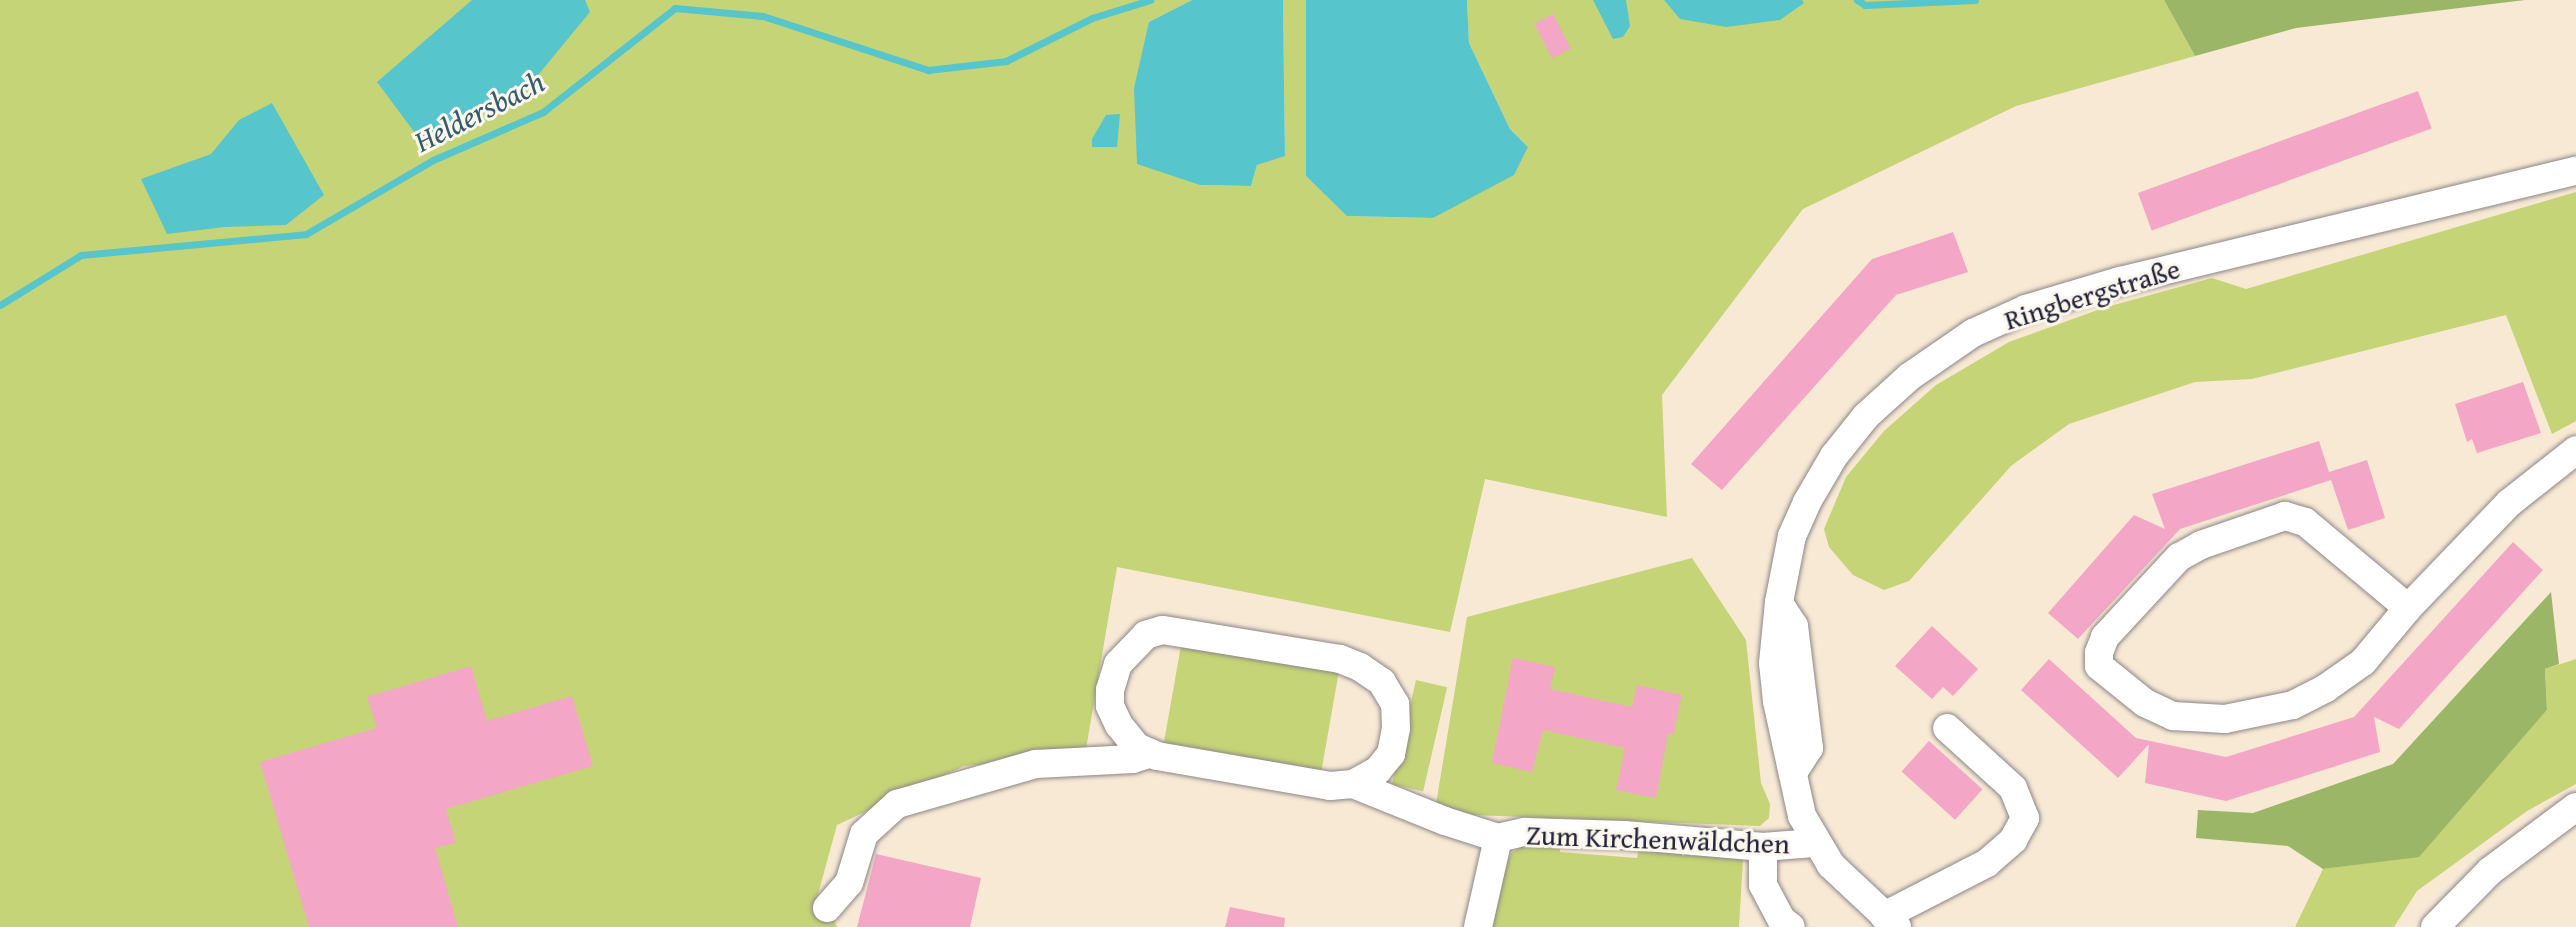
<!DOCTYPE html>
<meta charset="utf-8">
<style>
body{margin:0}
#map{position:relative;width:2576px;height:927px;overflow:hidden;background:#f7e9d4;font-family:"Gentium Book Plus",serif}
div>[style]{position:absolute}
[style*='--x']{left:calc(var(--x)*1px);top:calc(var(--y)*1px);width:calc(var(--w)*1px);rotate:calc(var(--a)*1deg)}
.green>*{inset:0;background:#c5d476;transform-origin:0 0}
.forest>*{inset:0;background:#9cb667}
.water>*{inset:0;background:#57c5cc}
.stream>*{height:7px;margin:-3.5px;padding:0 3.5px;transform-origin:3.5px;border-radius:3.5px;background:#57c5cc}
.building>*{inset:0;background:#f4a6c7;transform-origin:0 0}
.roads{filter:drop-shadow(0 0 2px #8c8688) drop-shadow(0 0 2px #8c8688)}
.minor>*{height:28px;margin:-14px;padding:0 14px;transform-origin:14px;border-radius:14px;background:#fff}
span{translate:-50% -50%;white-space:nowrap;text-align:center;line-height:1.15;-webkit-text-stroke:6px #fbf7ec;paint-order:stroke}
.street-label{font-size:28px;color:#22223b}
.water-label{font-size:30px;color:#355b6e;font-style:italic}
</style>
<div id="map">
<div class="green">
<div style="clip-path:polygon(0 0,1192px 0,1149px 22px,1200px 185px,1251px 186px,1257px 165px,1285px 155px,1283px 0,1306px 0,1306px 176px,1348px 216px,1433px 218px,1528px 147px,1510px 129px,1469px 43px,1467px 0,2164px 0,2195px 56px,2016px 106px,1803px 209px,1662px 395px,1667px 517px,1485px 479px,1450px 632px,1117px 567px,1085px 755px,964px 766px,837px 825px,815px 905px,831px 913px,837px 927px,0 927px)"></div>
<div style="clip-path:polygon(2576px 192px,2576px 421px,2552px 434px,2506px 315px,2252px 379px,2195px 382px,2069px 424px,2011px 466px,1909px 581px,1884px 590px,1853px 575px,1829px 547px,1824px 529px,1846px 477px,1884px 431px,1936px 385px,2009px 342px,2103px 308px,2212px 278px,2246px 289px)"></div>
<div style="clip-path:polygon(1692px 558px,1746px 640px,1761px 783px,1770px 804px,1769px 818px,1760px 826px,1472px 815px,1436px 804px,1467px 617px)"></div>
<div style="left:1182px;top:640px;width:160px;height:111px;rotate:10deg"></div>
<div style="clip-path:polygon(2576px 659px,2576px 784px,2527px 811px,2417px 891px,2394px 927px,2295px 927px,2323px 869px,2419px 856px,2547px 710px,2545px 669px)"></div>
<div style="left:1416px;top:680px;width:32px;height:107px;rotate:13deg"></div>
<div style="clip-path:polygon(1531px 838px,1559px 841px,1560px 852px,1637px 858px,1639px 847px,1743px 860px,1739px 927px,1491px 927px,1502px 872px,1511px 854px)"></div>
</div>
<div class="forest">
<div style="clip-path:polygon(2164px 0,2525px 0,2296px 28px,2195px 56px)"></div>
<div style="clip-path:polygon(2551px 592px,2559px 664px,2545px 669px,2547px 710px,2419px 857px,2323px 869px,2288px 846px,2196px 838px,2198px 810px,2253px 813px,2393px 764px)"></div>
</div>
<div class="water">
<div style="clip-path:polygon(472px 0,585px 0,590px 12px,529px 86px,421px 141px,377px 82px)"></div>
<div style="clip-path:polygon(1192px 0,1283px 0,1285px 156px,1257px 165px,1251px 186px,1200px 185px,1137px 164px,1134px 88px,1149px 22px)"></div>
<div style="clip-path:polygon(1306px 0,1467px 0,1469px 43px,1510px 129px,1528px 147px,1514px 175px,1433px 218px,1347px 216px,1306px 176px)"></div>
<div style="clip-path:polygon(1593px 0,1626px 0,1630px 26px,1623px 37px,1613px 39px)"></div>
<div style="clip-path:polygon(1664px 0,1802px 0,1804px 3px,1780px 20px,1726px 27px,1680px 19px)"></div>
<div style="clip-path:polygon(272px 103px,324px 195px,286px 225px,225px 227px,167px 234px,141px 179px,211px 154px,239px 120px)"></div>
<div style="clip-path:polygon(1120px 114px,1117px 147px,1092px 147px,1092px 139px,1106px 115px)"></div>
</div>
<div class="stream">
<div style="--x:1857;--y:0;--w:9;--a:32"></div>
<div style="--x:1865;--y:5;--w:110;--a:-2.6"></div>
<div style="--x:0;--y:305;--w:95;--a:-31.7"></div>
<div style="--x:81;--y:255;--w:226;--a:-5.3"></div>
<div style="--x:306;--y:234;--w:147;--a:-30.2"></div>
<div style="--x:433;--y:160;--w:120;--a:-23.6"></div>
<div style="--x:543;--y:112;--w:168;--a:-38.2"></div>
<div style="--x:675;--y:8;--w:88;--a:5.2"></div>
<div style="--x:763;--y:16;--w:174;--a:18.1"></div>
<div style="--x:928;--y:70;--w:79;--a:-6.6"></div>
<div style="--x:1006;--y:61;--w:96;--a:-26.6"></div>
<div style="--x:1092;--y:18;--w:61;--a:-17.2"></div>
</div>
<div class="building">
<div style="left:1553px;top:14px;width:39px;height:21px;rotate:63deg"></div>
<div style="left:2418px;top:91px;width:40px;height:298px;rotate:70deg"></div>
<div style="clip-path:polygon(1953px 232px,1968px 272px,1896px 295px,1722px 490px,1691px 464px,1872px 259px)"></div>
<div style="clip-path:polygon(2523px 382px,2541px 433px,2477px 453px,2472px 439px,2467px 442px,2455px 404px)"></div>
<div style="clip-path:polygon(2319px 441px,2329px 472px,2367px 460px,2385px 518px,2348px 530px,2331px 480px,2180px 529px,2078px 639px,2048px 613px,2134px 515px,2165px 529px,2152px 494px)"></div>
<div style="clip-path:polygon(2513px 542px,2543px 570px,2399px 729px,2374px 717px,2380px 752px,2226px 801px,2145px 783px,2149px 744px,2118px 778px,2021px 690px,2049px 659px,2136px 738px,2226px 757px,2354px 717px)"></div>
<div style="clip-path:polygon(1932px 626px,1978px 669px,1953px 696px,1943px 687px,1932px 699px,1895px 666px)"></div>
<div style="clip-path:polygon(1513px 658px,1555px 667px,1550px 689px,1632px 707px,1637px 685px,1682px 695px,1673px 735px,1668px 734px,1656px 798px,1616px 790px,1625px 748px,1543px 730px,1532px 772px,1492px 763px)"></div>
<div style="clip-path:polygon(471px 666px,487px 721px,572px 696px,593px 766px,446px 809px,456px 843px,435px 848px,458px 927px,309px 927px,260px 762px,377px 728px,367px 697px)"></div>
<div style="left:1929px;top:741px;width:72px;height:41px;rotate:42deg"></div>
<div style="clip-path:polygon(876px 854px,981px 878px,970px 927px,857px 927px)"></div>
<div style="clip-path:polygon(1230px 907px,1285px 918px,1284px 927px,1225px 927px)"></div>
</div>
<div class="roads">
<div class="minor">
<div style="--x:1779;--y:603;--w:27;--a:57"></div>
<div style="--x:1794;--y:626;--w:123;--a:83"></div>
<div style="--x:1809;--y:748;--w:30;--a:123"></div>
<div style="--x:2408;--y:608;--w:134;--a:-140.1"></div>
<div style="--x:2305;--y:522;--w:21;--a:-163"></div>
<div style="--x:2285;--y:516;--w:89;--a:161"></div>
<div style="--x:2201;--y:545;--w:25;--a:151"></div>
<div style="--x:2179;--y:557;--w:109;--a:132.8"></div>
<div style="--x:2105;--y:637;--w:17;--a:111"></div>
<div style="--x:2099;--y:653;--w:13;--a:90"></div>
<div style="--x:2099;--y:666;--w:59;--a:38.8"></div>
<div style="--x:2145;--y:703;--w:31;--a:25"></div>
<div style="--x:2173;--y:716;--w:52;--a:3.3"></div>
<div style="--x:2225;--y:719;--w:69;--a:-11.6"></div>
<div style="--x:2293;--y:705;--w:37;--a:-27"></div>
<div style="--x:2326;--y:688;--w:45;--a:-35.1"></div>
<div style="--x:2363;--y:662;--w:70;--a:-50.2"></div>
<div style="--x:2408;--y:608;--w:146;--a:-46.1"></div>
<div style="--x:2509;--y:503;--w:85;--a:-38.3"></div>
<div style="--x:1353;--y:784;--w:29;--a:-29"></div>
<div style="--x:1378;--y:770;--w:21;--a:-51"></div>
<div style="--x:1391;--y:754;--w:26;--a:-79"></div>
<div style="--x:1396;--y:728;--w:24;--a:-92"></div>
<div style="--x:1395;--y:704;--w:26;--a:-121"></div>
<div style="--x:1382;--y:682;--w:27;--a:-146"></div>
<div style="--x:1360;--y:667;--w:22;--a:-158"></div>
<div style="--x:1340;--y:659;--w:180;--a:-170.7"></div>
<div style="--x:1162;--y:630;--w:17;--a:163"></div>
<div style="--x:1146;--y:635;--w:40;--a:134"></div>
<div style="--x:1118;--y:664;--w:27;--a:107"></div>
<div style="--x:1110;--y:690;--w:16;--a:90"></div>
<div style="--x:1110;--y:706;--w:21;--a:65"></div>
<div style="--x:1119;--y:725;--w:28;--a:51"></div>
<div style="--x:1137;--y:747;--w:22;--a:24"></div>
<div style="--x:1157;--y:756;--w:176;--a:9.8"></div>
<div style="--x:1330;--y:786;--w:23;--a:-5"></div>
<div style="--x:1353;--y:784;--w:99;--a:21.9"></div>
<div style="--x:1445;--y:821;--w:56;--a:17.8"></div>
<div style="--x:1763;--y:847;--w:38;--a:90"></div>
<div style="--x:1763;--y:885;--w:40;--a:62"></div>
<div style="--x:1782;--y:920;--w:11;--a:38"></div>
<div style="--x:827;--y:908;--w:33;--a:-49"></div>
<div style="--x:849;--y:883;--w:51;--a:-73"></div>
<div style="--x:864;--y:834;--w:45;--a:-42.3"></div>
<div style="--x:897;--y:804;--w:145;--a:-16.1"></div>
<div style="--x:1036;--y:764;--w:97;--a:-3"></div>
<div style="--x:1133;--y:759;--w:19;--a:-18"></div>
<div style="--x:1884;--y:916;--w:116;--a:-27.2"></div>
<div style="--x:1987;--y:863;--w:35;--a:-41"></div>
<div style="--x:2013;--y:840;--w:25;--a:-61"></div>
<div style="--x:2025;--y:818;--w:32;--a:-112"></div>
<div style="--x:2013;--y:788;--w:89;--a:-137.7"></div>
<div style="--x:1478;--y:927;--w:91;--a:-77.3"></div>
<div style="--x:1498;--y:838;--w:28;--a:-13"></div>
<div style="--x:1525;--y:832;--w:99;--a:1.7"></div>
<div style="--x:1624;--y:835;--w:140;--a:4.9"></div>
<div style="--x:1763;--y:847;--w:51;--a:-4.5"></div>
<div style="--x:1897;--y:927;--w:91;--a:-136.8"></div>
<div style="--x:1831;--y:865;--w:57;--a:-120.6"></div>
<div style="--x:1802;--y:816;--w:118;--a:-102.3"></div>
<div style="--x:1777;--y:701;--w:38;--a:-96"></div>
<div style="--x:1773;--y:663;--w:61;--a:-84.4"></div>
<div style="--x:1779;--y:602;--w:67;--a:-78.9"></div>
<div style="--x:1792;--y:536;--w:37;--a:-66"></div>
<div style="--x:1807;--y:502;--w:53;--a:-59.6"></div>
<div style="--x:1834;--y:456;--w:51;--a:-51.3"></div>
<div style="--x:1866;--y:416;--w:58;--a:-42.2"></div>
<div style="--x:1909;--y:377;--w:78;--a:-34.5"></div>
<div style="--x:1973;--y:333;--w:58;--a:-24.4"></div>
<div style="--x:2026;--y:309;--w:98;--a:-16.6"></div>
<div style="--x:2120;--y:281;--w:469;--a:-13.6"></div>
<div style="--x:2435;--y:927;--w:78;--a:-45.5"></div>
<div style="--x:2490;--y:871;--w:107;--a:-36.7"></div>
</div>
</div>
<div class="street-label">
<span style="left:2092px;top:294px;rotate:-17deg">Ringbergstraße</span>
<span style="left:1658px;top:839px;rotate:2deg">Zum Kirchenwäldchen</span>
</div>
<div class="water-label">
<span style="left:479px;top:111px;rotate:-27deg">Heldersbach</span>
</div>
</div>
